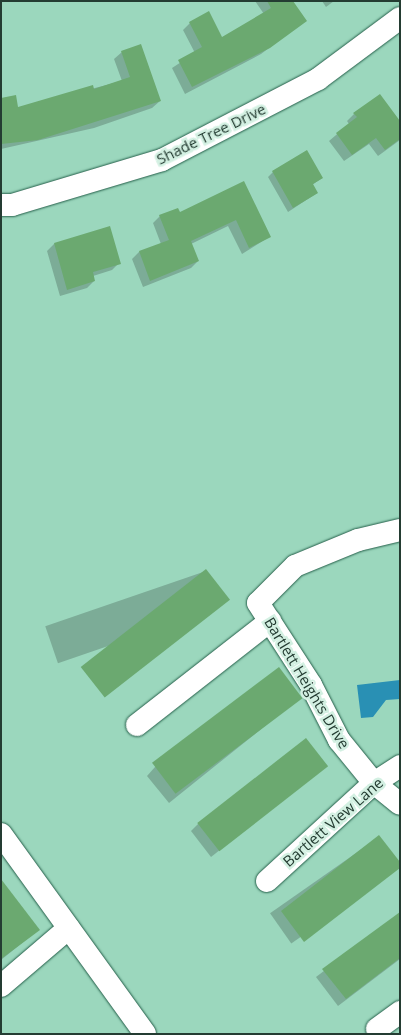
<!DOCTYPE html>
<style>
body{margin:0}
#map{position:relative;width:401px;height:1035px;overflow:hidden;background:#9bd7bd;font-family:"Open Sans",sans-serif}
div>[style]{position:absolute}
[style*='--x']{left:calc(var(--x)*1px);top:calc(var(--y)*1px);width:calc(var(--w)*1px);rotate:calc(var(--a)*1deg)}
.water>*{inset:0;background:#2990b4}
.shadow>*{inset:0;background:#0003;transform-origin:0 0}
.building>*{inset:0;background:#6ba970;transform-origin:0 0}
.roads{filter:drop-shadow(0 0 1px #245e49) drop-shadow(0 0 1px #245e49)}
.minor>*{height:22px;margin:-11px;padding:0 11px;transform-origin:11px;border-radius:11px;background:#fff}
span{translate:-50% -50%;white-space:nowrap;text-align:center;line-height:1.15;-webkit-text-stroke:5px #d3f0e2;paint-order:stroke}
.street-label{font-size:15px;color:#243c32}
.frame{position:absolute;inset:0;border:2px solid #243c32;pointer-events:none}
</style>
<div id="map">
<div class="water">
<div style="clip-path:polygon(400px 680px,400px 699px,386px 700px,373px 717px,361px 718px,357px 685px)"></div>
</div>
<div class="shadow">
<div style="clip-path:polygon(255px 1px,291px 1px,305px 21px,261px 54px,185px 94px,172px 68px,195px 53px,183px 30px,190px 23px,221px 39px,264px 14px)"></div>
<div style="clip-path:polygon(322px 1px,334px 1px,326px 7px)"></div>
<div style="clip-path:polygon(122px 52px,160px 101px,152px 108px,94px 128px,1px 149px,1px 99px,17px 108px,122px 81px,114px 59px)"></div>
<div style="clip-path:polygon(354px 114px,400px 123px,400px 140px,378px 156px,369px 144px,344px 161px,329px 141px,349px 124px,347px 121px)"></div>
<div style="clip-path:polygon(273px 172px,322px 178px,312px 185px,317px 193px,288px 212px,268px 177px)"></div>
<div style="clip-path:polygon(243px 183px,269px 237px,242px 254px,228px 226px,191px 244px,198px 261px,191px 268px,143px 287px,132px 259px,139px 252px,161px 244px,153px 223px,160px 216px,180px 214px)"></div>
<div style="clip-path:polygon(109px 228px,119px 263px,112px 270px,93px 276px,94px 281px,87px 288px,60px 296px,47px 251px,54px 244px)"></div>
<div style="left:206px;top:571px;width:39px;height:170px;rotate:71deg"></div>
<div style="clip-path:polygon(301px 697px,169px 803px,147px 776px,155px 767px)"></div>
<div style="clip-path:polygon(326px 766px,211px 857px,191px 831px,198px 824px)"></div>
<div style="left:379px;top:837px;width:37px;height:133px;rotate:55deg"></div>
<div style="clip-path:polygon(1px 881px,38px 930px,1px 960px)"></div>
<div style="clip-path:polygon(400px 913px,400px 959px,338px 1006px,316px 977px)"></div>
</div>
<div class="building">
<div style="clip-path:polygon(267px 1px,293px 1px,307px 21px,270px 48px,192px 87px,178px 60px,202px 47px,189px 22px,209px 11px,222px 37px,271px 8px)"></div>
<div style="clip-path:polygon(141px 44px,161px 101px,38px 140px,1px 144px,1px 98px,16px 95px,18px 107px,93px 85px,94px 89px,130px 77px,121px 51px)"></div>
<div style="clip-path:polygon(380px 94px,400px 121px,400px 139px,385px 150px,376px 138px,352px 155px,336px 133px,357px 117px,353px 113px)"></div>
<div style="clip-path:polygon(307px 150px,323px 178px,313px 184px,318px 193px,293px 208px,272px 171px)"></div>
<div style="clip-path:polygon(244px 181px,271px 237px,249px 248px,236px 220px,191px 241px,199px 261px,150px 281px,139px 251px,169px 240px,159px 215px,178px 208px,180px 212px)"></div>
<div style="clip-path:polygon(110px 226px,121px 264px,93px 272px,95px 281px,67px 290px,54px 243px)"></div>
<div style="left:206px;top:569px;width:39px;height:159px;rotate:52deg"></div>
<div style="left:279px;top:667px;width:39px;height:159px;rotate:53deg"></div>
<div style="left:306px;top:738px;width:36px;height:138px;rotate:52deg"></div>
<div style="clip-path:polygon(379px 835px,400px 862px,400px 868px,304px 942px,281px 911px)"></div>
<div style="clip-path:polygon(1px 879px,40px 930px,1px 959px)"></div>
<div style="clip-path:polygon(400px 912px,400px 958px,346px 999px,322px 969px)"></div>
</div>
<div class="roads">
<div class="minor">
<div style="--x:1;--y:205;--w:11;--a:0"></div>
<div style="--x:12;--y:205;--w:157;--a:-16.7"></div>
<div style="--x:162;--y:160;--w:176;--a:-27.4"></div>
<div style="--x:318;--y:79;--w:102;--a:-36.6"></div>
<div style="--x:400;--y:530;--w:43;--a:166.6"></div>
<div style="--x:358;--y:540;--w:68;--a:157.6"></div>
<div style="--x:295;--y:566;--w:52;--a:135"></div>
<div style="--x:258;--y:603;--w:98;--a:57.1"></div>
<div style="--x:311;--y:685;--w:62;--a:63"></div>
<div style="--x:339;--y:740;--w:55;--a:50.9"></div>
<div style="--x:374;--y:783;--w:33;--a:39"></div>
<div style="--x:137;--y:725;--w:169;--a:-38"></div>
<div style="--x:1;--y:834;--w:246;--a:54.2"></div>
<div style="--x:267;--y:881;--w:145;--a:-42.5"></div>
<div style="--x:374;--y:783;--w:31;--a:-33"></div>
<div style="--x:1;--y:986;--w:89;--a:-40.5"></div>
<div style="--x:377;--y:1029;--w:29;--a:-36"></div>
</div>
</div>
<div class="street-label">
<span style="left:211px;top:134px;rotate:-26deg">Shade Tree Drive</span>
<span style="left:307px;top:683px;rotate:59deg">Bartlett Heights Drive</span>
<span style="left:333px;top:822px;rotate:-41deg">Bartlett View Lane</span>
</div>
<div class="frame"></div>
</div>
